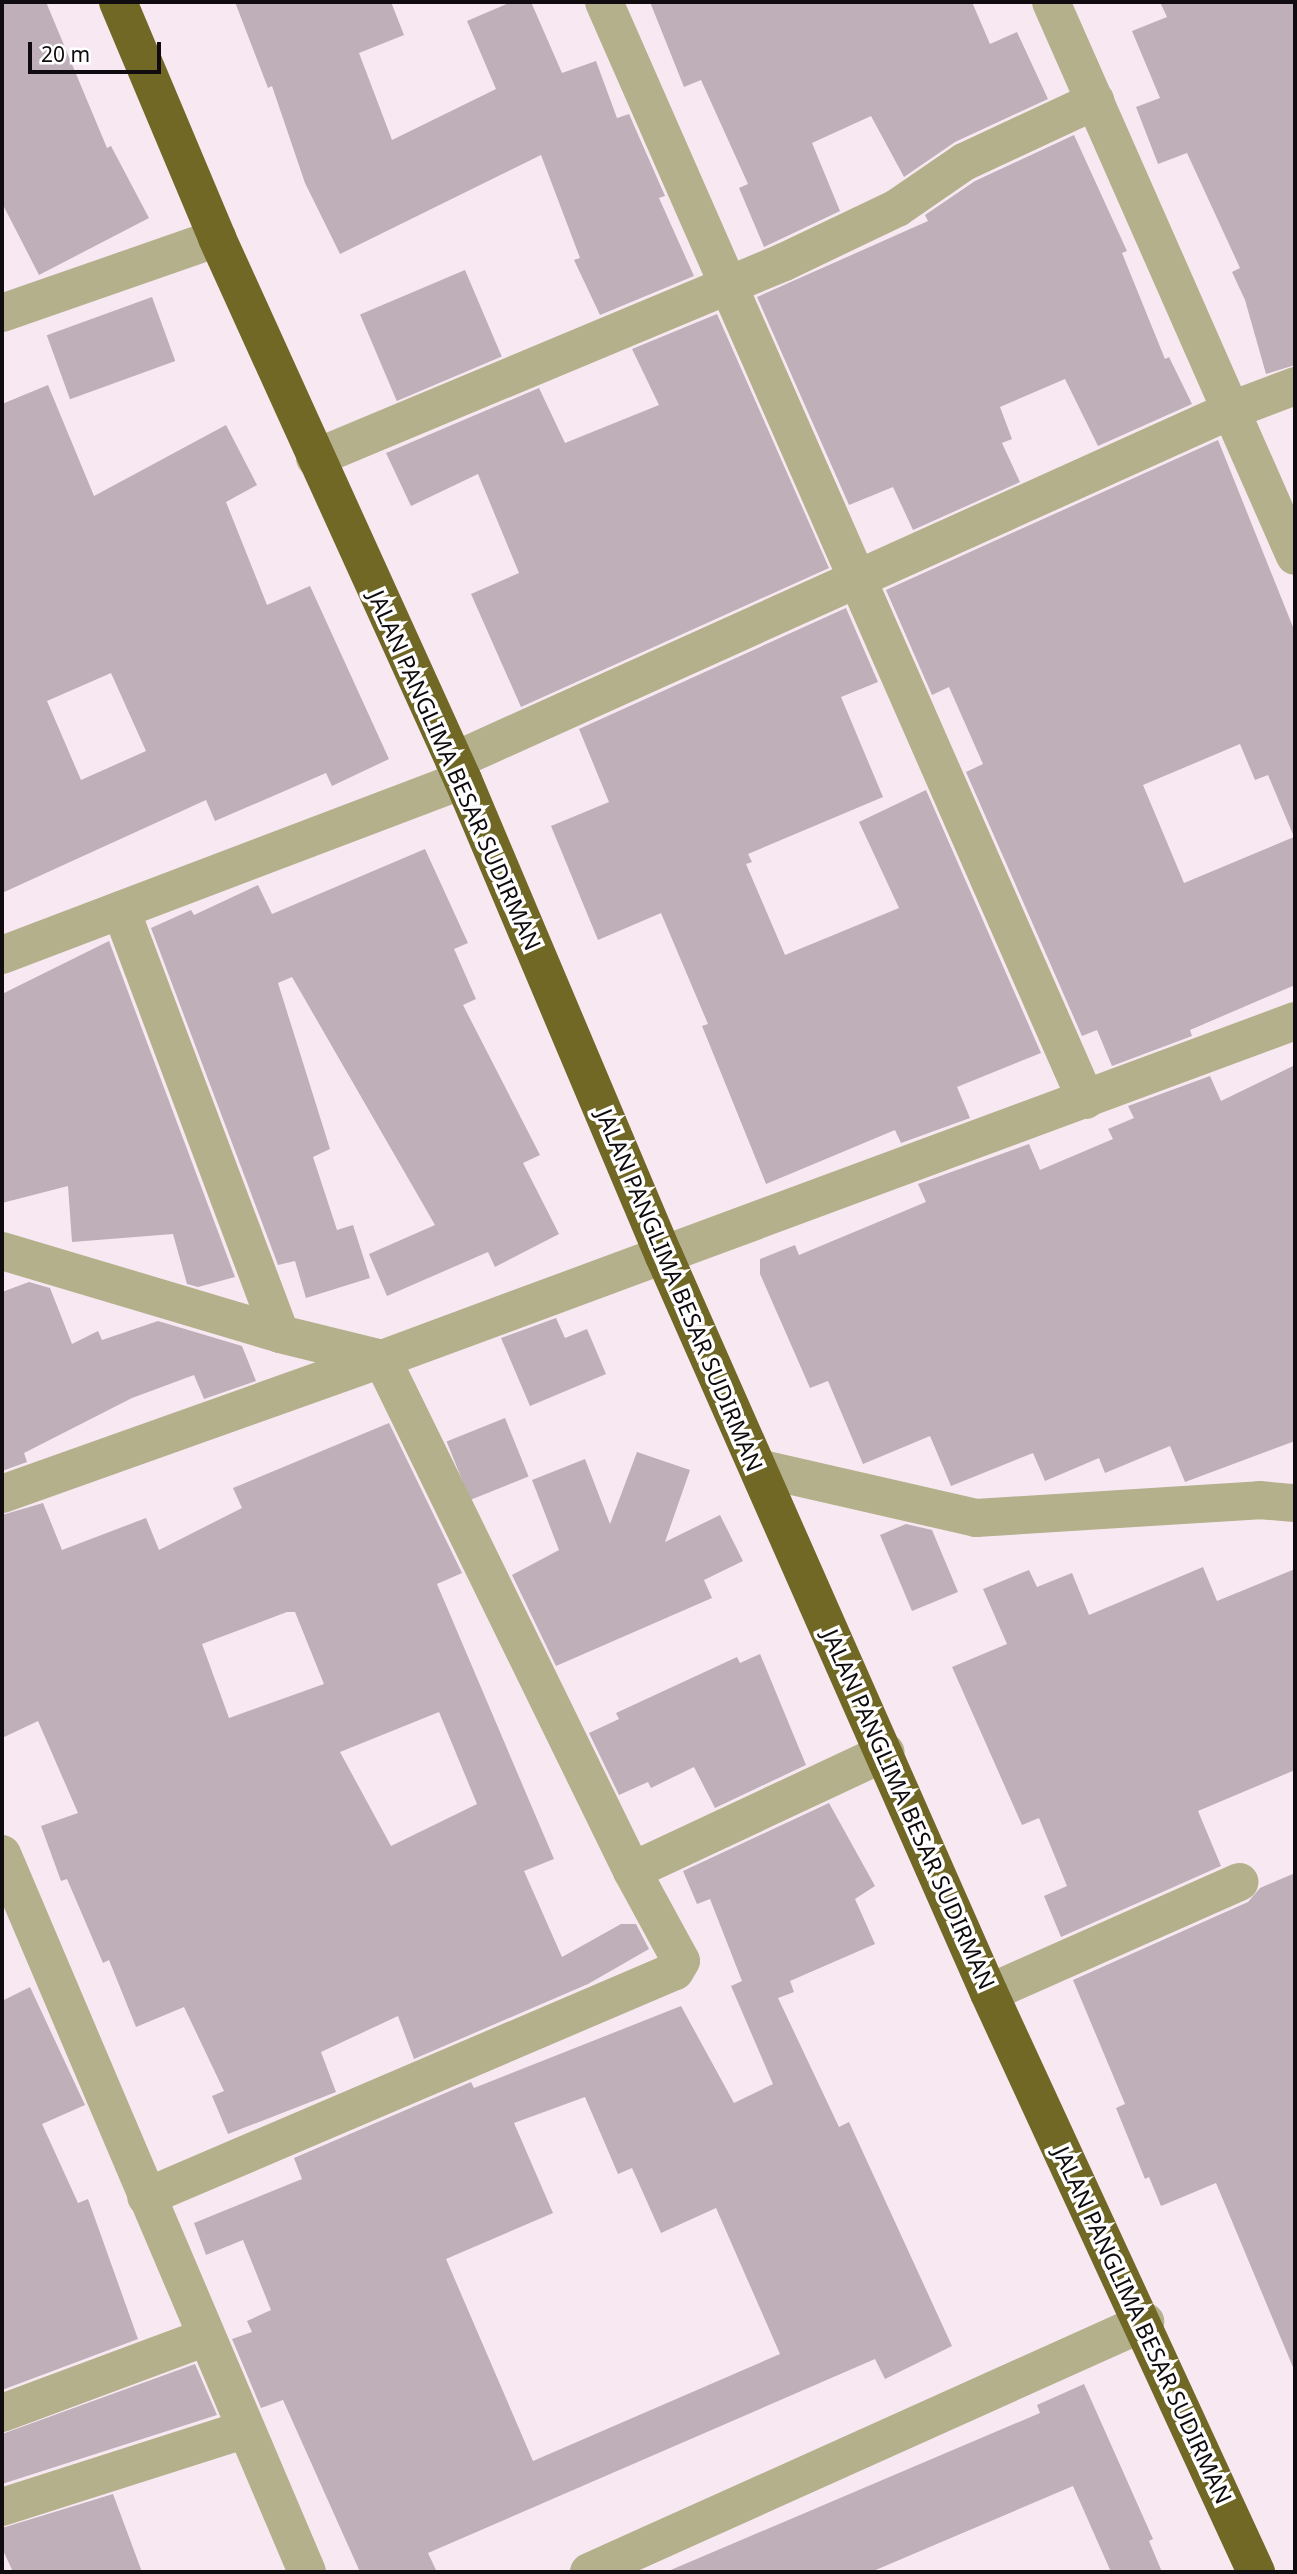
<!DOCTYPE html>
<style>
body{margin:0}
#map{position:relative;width:1297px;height:2574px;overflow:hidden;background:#f8e8f2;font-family:"Noto Sans",sans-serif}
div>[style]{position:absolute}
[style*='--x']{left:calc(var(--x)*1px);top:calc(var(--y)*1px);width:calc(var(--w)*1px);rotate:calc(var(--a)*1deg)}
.building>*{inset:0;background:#beafb8;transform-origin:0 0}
.minor>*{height:38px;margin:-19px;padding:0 19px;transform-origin:19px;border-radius:19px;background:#b4b08c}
.highway>*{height:38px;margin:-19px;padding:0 19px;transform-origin:19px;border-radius:19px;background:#706824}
span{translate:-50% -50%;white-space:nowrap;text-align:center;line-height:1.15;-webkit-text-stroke:7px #fff;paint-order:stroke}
.street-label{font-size:23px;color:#100b0e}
.frame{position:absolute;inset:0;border:4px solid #100b0e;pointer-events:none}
.scale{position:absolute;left:28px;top:42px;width:133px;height:32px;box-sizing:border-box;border:4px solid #100b0e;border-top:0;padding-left:9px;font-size:21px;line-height:24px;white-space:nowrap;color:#100b0e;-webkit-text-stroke:5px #fff;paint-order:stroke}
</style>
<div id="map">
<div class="building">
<div style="clip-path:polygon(2px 2px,46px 2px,107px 148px,111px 146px,149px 218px,39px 275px,2px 203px)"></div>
<div style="clip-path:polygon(235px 2px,391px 2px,404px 35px,359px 53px,392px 140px,496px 89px,467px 21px,511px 2px,531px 2px,562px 73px,596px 61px,617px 118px,629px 114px,665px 196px,659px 198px,694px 276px,600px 315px,574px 260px,580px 258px,541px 155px,340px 254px,305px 183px,272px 86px,268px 88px)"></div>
<div style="clip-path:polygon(650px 2px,972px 2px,990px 44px,1017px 32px,1048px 99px,955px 142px,904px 177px,871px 116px,812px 143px,840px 211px,764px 247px,739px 188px,748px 184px,701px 80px,684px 87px)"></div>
<div style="clip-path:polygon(1160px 2px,1295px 2px,1295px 365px,1266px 374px,1245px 300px,1232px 272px,1240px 268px,1187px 153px,1158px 164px,1136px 107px,1160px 98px,1132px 31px,1167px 17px)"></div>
<div style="clip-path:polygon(1074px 135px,1127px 251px,1122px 253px,1165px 359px,1169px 357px,1192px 404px,1098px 446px,1065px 379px,1000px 407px,1012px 439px,1002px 443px,1020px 482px,913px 530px,893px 487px,849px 505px,757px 297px,928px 221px,925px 215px,975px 181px)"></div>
<div style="left:465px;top:270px;width:94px;height:114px;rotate:67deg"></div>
<div style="left:152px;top:297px;width:68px;height:112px;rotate:70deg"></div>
<div style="clip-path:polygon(717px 314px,829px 568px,521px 707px,471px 594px,519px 573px,478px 474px,411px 506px,386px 453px,539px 388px,565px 443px,659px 405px,632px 349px)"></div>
<div style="clip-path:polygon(evenodd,48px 385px,94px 496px,226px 425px,257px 485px,226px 502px,267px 605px,310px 586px,389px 759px,332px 786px,326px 773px,215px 821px,206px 800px,2px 893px,2px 404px,48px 385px,111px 673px,146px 751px,81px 780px,47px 701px,111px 673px)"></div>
<div style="clip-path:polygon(evenodd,1218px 440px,1295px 632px,1295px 985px,1190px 1030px,1192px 1036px,1112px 1066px,1097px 1030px,1082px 1036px,966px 772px,983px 764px,949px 687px,932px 695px,886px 590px,1218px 440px,1240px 744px,1255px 780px,1268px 775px,1294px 837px,1184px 883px,1143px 785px,1240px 744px)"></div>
<div style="clip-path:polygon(846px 608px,878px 682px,841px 697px,883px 797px,748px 854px,752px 862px,746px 864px,785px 955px,899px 908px,859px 822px,926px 790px,1041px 1053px,957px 1087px,970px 1118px,901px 1143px,895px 1130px,766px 1184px,702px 1026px,708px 1024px,661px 913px,598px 940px,551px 826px,609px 802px,579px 729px)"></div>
<div style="clip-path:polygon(425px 849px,468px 943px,454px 949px,476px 999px,463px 1005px,540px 1155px,523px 1163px,559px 1234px,495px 1267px,488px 1252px,387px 1296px,369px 1254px,435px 1225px,292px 977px,278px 983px,330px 1149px,313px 1157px,337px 1230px,353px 1225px,370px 1278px,306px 1298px,295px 1261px,278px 1265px,151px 928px,191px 910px,194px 915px,258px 885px,272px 914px)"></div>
<div style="clip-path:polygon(109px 941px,235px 1277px,198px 1287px,187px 1284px,173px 1234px,72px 1242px,68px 1186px,2px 1203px,2px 994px)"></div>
<div style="clip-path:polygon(1295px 1065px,1295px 1441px,1185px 1482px,1170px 1446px,1105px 1473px,1099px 1458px,1045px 1481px,1033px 1453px,951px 1486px,930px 1436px,863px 1464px,828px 1381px,810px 1388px,760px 1274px,760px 1259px,795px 1245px,799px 1255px,926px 1202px,918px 1184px,1029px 1144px,1040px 1170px,1113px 1139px,1108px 1129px,1134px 1118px,1128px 1106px,1210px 1076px,1221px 1101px)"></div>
<div style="clip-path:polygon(29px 1282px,50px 1288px,72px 1344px,98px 1331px,102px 1340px,158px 1321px,242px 1346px,256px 1381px,204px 1399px,194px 1375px,132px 1398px,24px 1453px,27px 1462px,2px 1471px,2px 1292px)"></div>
<div style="clip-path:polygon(556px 1318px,565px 1338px,587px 1329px,606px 1374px,530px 1406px,501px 1338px)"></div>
<div style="left:505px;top:1418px;width:63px;height:63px;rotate:68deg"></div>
<div style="clip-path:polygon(evenodd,389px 1423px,462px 1573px,437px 1584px,554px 1859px,524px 1871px,562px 1957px,621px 1924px,636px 1924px,649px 1949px,588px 1984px,414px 2059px,398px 2016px,321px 2052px,336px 2092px,228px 2134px,212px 2096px,224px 2091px,184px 2007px,136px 2027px,109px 1960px,103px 1963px,67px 1879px,61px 1881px,41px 1826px,78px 1813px,38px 1721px,2px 1738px,2px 1515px,43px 1503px,62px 1550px,146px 1518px,159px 1550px,242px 1508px,233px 1488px,389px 1423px,287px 1612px,295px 1612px,324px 1684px,229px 1718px,202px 1644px,287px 1612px,389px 1423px,439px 1712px,477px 1804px,391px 1846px,340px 1752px,439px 1712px)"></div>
<div style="clip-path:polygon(637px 1452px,690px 1470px,665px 1542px,720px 1515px,743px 1561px,704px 1580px,712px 1598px,556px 1666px,512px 1575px,559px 1550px,532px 1480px,585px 1459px,610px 1524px)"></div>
<div style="clip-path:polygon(906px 1524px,932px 1530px,958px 1592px,912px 1611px,880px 1535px)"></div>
<div style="clip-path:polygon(1203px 1567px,1217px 1601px,1295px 1569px,1295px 1770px,1198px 1811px,1221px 1866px,1061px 1937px,1044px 1896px,1067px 1886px,1039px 1818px,1022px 1825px,952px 1667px,1007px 1644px,983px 1589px,1029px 1570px,1037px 1587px,1072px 1573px,1089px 1615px)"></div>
<div style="clip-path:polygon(760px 1654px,806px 1765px,715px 1808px,694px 1767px,651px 1788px,648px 1782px,619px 1795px,589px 1733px,619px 1719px,616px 1713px,737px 1657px,740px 1663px)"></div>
<div style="clip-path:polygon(evenodd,829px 1803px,875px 1886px,855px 1899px,875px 1944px,790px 1981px,794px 1992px,778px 1998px,839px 2127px,849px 2122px,952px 2346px,885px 2379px,875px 2359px,428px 2553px,437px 2572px,360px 2572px,283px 2400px,261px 2408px,232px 2339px,252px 2332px,247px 2321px,271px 2310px,243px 2240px,206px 2255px,194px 2223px,302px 2179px,294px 2158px,471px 2082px,474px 2088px,681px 2006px,734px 2103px,773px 2084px,731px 1986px,742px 1981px,710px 1899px,697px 1904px,683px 1871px,829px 1803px,585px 2097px,618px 2174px,632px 2168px,661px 2233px,716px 2208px,780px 2354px,533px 2461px,446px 2259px,553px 2213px,514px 2123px,585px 2097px)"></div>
<div style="clip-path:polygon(1295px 1873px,1295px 2372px,1216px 2183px,1161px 2206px,1149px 2177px,1145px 2179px,1116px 2108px,1125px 2104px,1073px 1980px,1248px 1902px,1260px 1888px)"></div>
<div style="clip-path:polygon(30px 1987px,85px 2105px,42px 2124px,78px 2203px,88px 2199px,138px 2339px,2px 2390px,2px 2001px)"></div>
<div style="clip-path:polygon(195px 2364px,217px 2415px,2px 2484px,2px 2434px)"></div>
<div style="clip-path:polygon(1084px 2384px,1153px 2539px,1149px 2541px,1162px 2572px,1111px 2572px,1073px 2486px,871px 2572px,666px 2572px,1040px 2413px,1037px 2405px)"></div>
<div style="clip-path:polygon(113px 2494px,142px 2572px,13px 2572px,2px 2548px,2px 2528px)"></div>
</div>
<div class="minor">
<div style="--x:604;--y:2;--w:1199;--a:66.3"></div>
<div style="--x:1051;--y:2;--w:605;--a:66.23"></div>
<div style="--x:2;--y:313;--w:228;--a:-19.2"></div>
<div style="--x:315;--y:458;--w:508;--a:-22.68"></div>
<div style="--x:784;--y:262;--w:125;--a:-25.5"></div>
<div style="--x:897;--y:208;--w:81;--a:-34.5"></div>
<div style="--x:964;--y:162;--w:145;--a:-25"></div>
<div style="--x:454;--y:761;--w:850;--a:-24.3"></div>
<div style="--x:1229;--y:411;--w:71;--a:-20.7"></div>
<div style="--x:121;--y:910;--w:453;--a:69.4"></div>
<div style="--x:2;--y:955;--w:493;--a:-20.8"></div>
<div style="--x:2;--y:1251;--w:290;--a:16.6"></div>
<div style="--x:280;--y:1334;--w:105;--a:13.8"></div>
<div style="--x:382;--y:1359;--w:570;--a:63.97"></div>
<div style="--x:632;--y:1871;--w:102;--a:61.4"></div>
<div style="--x:681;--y:1961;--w:12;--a:121"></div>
<div style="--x:675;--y:1971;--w:575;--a:156.87"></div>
<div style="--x:758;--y:1468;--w:224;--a:12.9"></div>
<div style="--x:976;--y:1518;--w:284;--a:-3.6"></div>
<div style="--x:1259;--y:1500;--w:36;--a:5"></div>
<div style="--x:2;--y:1494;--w:403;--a:-19.6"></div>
<div style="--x:382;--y:1359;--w:974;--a:-20.31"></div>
<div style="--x:2;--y:1854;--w:780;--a:66.98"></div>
<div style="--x:632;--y:1871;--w:280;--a:-25.1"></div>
<div style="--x:989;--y:1993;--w:274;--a:-23.9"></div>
<div style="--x:2;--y:2413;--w:218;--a:-20.4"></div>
<div style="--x:2;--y:2507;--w:256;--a:-17.7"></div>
<div style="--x:589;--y:2572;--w:610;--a:-24.21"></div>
</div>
<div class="highway">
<div style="--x:118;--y:2;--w:256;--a:67.2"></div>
<div style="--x:217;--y:238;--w:595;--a:65.59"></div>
<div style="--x:463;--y:780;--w:517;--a:67.11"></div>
<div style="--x:664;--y:1256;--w:805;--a:66.2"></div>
<div style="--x:989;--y:1993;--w:638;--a:65.24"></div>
</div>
<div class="street-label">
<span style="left:455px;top:770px;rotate:66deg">JALAN PANGLIMA BESAR SUDIRMAN</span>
<span style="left:680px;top:1290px;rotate:67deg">JALAN PANGLIMA BESAR SUDIRMAN</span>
<span style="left:909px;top:1809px;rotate:66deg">JALAN PANGLIMA BESAR SUDIRMAN</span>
<span style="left:1143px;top:2325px;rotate:65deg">JALAN PANGLIMA BESAR SUDIRMAN</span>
</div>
<div class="frame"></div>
<div class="scale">20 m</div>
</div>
